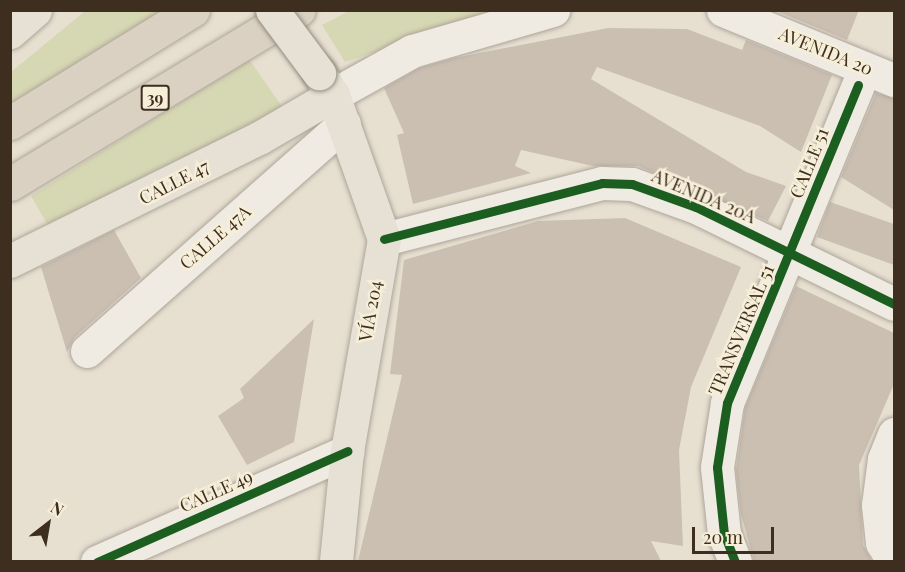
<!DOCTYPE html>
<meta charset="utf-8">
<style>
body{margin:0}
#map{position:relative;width:905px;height:572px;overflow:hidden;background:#e7e0d1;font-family:"Playfair Display",serif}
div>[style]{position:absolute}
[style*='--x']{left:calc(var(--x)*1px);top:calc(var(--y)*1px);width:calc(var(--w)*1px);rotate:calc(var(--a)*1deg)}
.green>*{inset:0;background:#d6d7b3}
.building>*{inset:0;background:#cbbfb2}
.roads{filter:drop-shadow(0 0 2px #ada599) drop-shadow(0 0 2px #ada599)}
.minor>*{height:33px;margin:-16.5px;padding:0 16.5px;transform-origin:16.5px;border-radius:16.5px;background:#efebe3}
.major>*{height:33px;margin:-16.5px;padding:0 16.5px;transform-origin:16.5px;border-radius:16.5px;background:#e6e1d4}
.highway>*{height:33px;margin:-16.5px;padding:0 16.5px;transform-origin:16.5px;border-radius:16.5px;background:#dad1c2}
.bridges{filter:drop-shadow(0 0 2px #928b80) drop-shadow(0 0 2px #928b80)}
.major-bridge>*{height:33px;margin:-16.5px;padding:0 16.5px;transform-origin:16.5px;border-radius:16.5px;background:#e6e1d4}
.cycleway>*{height:9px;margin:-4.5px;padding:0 4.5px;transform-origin:4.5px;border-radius:4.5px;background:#1b5e20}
span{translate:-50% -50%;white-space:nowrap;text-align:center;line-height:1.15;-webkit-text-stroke:5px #f7eed8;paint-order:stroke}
.shield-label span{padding:2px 4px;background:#f7eed8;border:2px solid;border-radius:4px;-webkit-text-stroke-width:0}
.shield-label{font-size:16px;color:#3d2e20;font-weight:700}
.street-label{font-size:18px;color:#3d2e20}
.frame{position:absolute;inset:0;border:12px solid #3d2e20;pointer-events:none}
.north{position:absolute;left:18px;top:494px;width:60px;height:60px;-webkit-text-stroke:4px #f7eed8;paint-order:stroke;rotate:31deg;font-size:16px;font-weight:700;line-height:24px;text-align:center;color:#3d2e20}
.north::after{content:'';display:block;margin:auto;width:21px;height:27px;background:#3d2e20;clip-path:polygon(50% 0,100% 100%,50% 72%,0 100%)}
.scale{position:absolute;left:692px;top:527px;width:82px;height:27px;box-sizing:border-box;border:3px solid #3d2e20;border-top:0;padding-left:8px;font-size:18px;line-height:21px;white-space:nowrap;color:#3d2e20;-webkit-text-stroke:4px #f7eed8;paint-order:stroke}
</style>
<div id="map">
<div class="green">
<div style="clip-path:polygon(85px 11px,177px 11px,11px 103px,11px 72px)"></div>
<div style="clip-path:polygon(349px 11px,495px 11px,345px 62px,322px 25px)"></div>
<div style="clip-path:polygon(249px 59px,285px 111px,50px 229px,31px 196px)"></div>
</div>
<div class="building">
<div style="clip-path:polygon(774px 10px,859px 10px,847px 40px)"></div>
<div style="clip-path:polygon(608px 28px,687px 29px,742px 50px,746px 40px,832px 75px,801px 152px,760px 126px,597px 67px,591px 79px,746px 172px,786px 186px,768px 221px,638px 166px,593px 166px,521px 150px,515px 166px,531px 173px,413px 204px,397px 135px,404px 133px,384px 88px,419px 68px,454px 58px)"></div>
<div style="clip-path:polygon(876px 93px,894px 98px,894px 210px,841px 177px)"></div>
<div style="clip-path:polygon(830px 202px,894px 224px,894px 265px,817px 237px)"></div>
<div style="clip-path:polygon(625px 218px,741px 267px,691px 387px,679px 450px,683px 546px,651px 541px,661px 561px,358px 561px,402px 375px,390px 374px,404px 260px,538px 221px)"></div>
<div style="clip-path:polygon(114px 230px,141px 278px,75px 337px,67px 352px,41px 267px)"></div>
<div style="clip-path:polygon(796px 286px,894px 333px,894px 384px,859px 465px,863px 545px,872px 561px,754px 561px,741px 514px,736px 471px,745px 408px)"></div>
<div style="clip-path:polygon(314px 319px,294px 442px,247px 465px,218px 416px,244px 398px,240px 389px)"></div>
</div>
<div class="roads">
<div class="minor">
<div style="--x:723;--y:10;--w:185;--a:22.3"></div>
<div style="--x:333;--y:95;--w:90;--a:-29.1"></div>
<div style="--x:412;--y:51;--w:147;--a:-16.2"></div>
<div style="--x:384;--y:239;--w:225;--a:-14.4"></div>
<div style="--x:602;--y:183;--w:30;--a:2"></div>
<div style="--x:632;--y:184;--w:68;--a:19.8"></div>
<div style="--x:696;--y:207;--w:220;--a:26.1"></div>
<div style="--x:87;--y:351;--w:343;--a:-41.5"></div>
<div style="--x:97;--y:562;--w:274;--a:-23.9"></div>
<div style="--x:735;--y:562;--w:30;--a:-111"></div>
<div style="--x:724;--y:534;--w:67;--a:-96"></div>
<div style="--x:717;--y:467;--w:65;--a:-81.1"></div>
<div style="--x:727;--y:403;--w:344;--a:-67.6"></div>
<div style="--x:894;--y:562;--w:22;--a:-122"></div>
<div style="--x:882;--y:543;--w:38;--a:-96"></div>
<div style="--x:878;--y:505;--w:46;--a:-82.6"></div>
<div style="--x:884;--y:459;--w:27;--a:-68"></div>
</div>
<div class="major">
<div style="--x:10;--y:32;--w:33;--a:-41"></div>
<div style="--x:319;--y:73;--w:26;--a:58"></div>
<div style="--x:333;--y:95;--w:153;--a:70.5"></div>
<div style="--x:384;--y:239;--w:215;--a:99.9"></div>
<div style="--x:347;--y:451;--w:112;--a:95.7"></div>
<div style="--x:10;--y:261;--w:278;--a:-26.3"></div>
<div style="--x:259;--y:138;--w:86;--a:-30.2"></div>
</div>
<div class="highway">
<div style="--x:10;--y:123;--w:215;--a:-31.7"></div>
<div style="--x:10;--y:184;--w:337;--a:-31.1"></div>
</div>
</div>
<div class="bridges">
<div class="major-bridge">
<div style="--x:272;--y:10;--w:79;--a:53.3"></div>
</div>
</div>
<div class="cycleway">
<div style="--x:384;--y:239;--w:225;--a:-14.4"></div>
<div style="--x:602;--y:183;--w:30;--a:2"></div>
<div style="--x:632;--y:184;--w:68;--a:19.8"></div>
<div style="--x:696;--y:207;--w:220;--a:26.1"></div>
<div style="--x:97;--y:562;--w:274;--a:-23.9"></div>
<div style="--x:735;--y:562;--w:30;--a:-111"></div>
<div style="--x:724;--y:534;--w:67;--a:-96"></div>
<div style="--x:717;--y:467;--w:65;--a:-81.1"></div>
<div style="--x:727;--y:403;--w:344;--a:-67.6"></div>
</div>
<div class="shield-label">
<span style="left:155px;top:98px">39</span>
</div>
<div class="street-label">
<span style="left:826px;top:51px;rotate:22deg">AVENIDA 20</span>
<span style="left:809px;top:163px;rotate:-68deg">CALLE 51</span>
<span style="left:174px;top:182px;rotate:-27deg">CALLE 47</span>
<span style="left:704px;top:196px;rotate:23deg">AVENIDA 20A</span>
<span style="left:215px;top:237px;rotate:-41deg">CALLE 47A</span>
<span style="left:370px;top:311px;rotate:-80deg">VÍA 204</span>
<span style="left:741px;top:330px;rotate:-67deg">TRANSVERSAL 51</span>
<span style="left:216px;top:491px;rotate:-24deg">CALLE 49</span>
</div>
<div class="frame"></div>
<div class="north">N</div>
<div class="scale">20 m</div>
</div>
